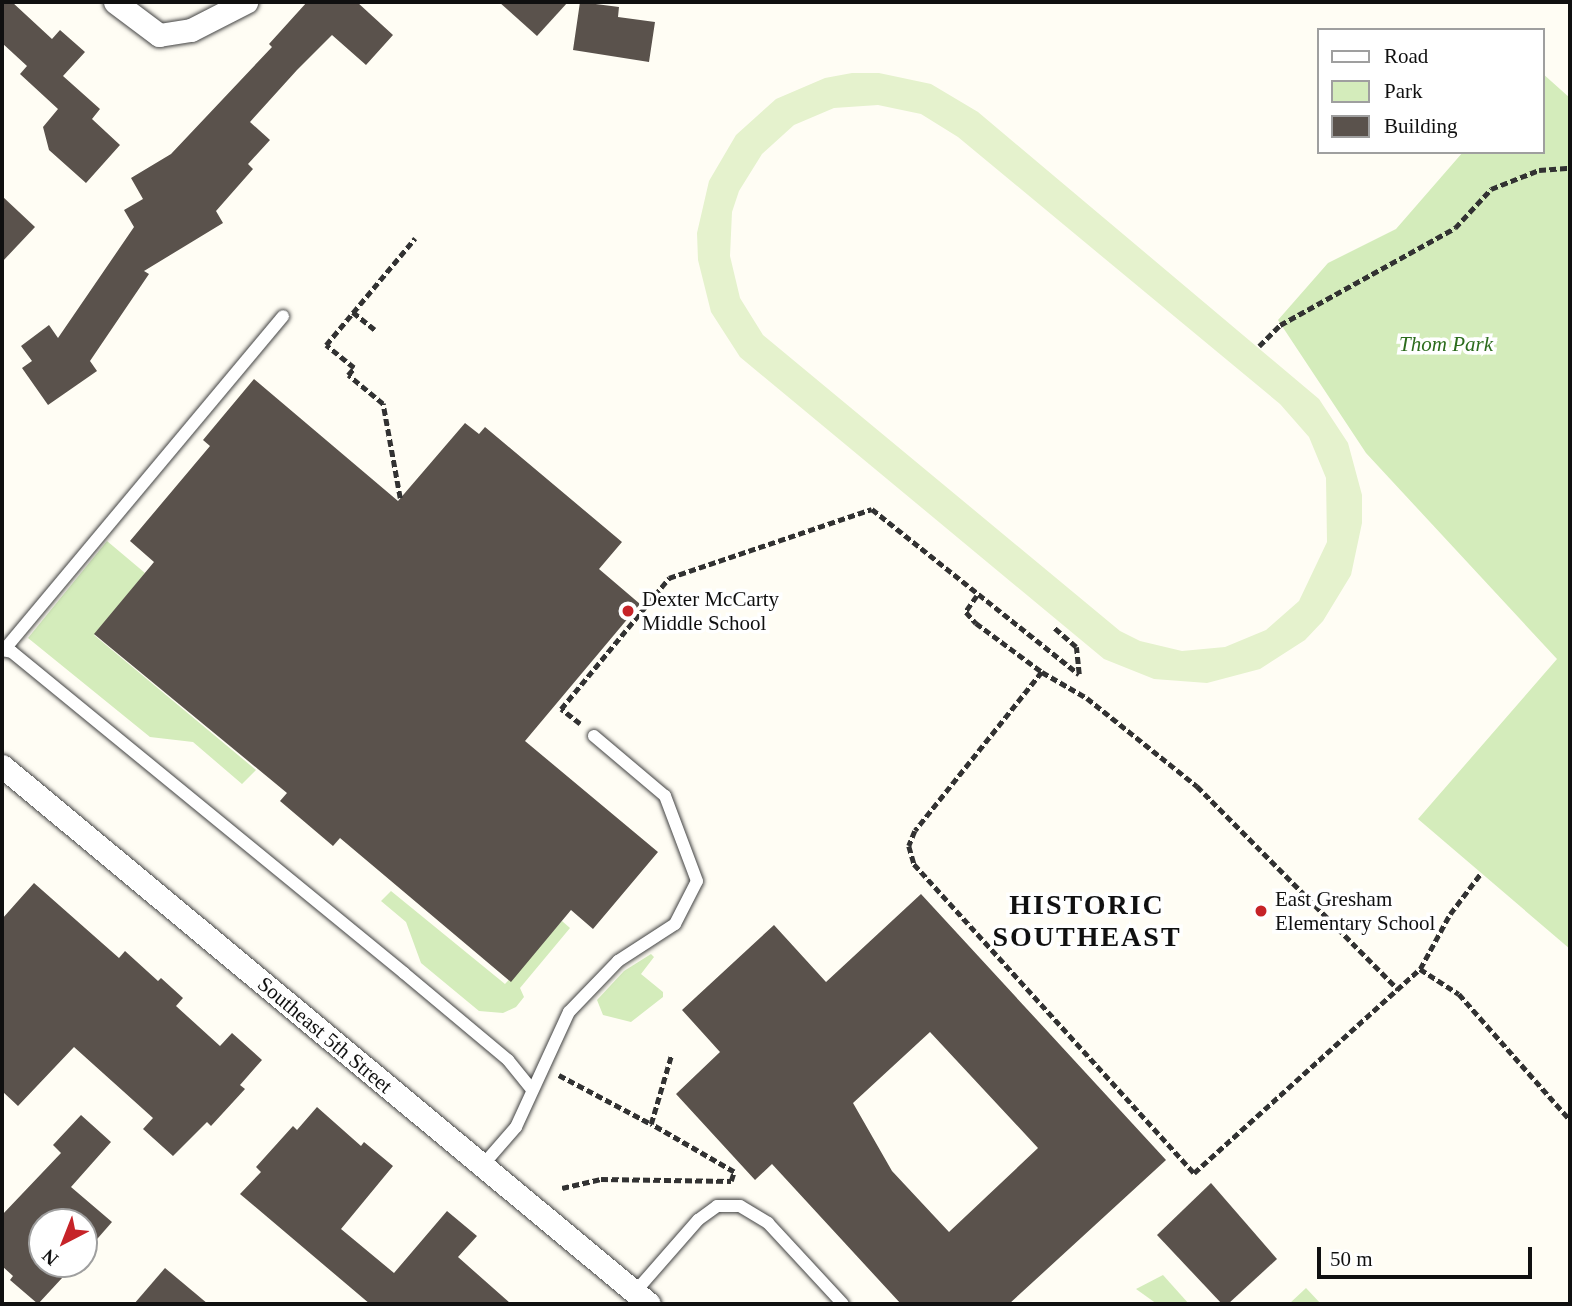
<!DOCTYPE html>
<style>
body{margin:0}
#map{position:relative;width:1572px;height:1306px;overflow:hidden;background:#fffdf4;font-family:Georgia,serif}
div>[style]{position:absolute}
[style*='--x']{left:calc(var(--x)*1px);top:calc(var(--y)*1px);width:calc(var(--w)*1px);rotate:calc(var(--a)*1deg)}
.green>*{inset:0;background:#d4ecbb}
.pitch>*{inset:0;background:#e5f2cd}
.building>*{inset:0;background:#5a524c}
.path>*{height:4.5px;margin-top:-2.25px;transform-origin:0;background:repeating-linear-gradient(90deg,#323232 0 7px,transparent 0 10.5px)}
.roads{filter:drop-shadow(0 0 2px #434343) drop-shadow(0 0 2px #434343)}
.service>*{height:12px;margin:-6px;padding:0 6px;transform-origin:6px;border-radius:6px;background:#fff}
.minor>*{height:23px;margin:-11.5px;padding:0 11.5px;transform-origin:11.5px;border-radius:11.5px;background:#fff}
.dots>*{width:19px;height:19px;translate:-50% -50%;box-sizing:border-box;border:4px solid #fff;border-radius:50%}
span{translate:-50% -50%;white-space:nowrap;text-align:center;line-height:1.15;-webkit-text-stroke:7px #fff;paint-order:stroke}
.park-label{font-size:21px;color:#2c6c1d;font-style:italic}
.poi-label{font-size:21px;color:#101010}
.left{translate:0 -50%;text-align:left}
.street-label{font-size:21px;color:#101010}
.district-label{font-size:28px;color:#101010;font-weight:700;letter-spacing:2px}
.frame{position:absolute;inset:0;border:4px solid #101010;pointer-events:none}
.legend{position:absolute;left:1317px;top:28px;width:228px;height:126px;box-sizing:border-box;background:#fff;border:2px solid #9f9f9f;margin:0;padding:9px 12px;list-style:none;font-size:21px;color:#101010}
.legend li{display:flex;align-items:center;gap:14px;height:35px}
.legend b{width:35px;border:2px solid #9f9f9f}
.north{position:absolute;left:28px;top:1208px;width:70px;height:70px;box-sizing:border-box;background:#fff;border:2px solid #9f9f9f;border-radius:50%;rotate:222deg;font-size:19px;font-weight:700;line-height:28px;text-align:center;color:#101010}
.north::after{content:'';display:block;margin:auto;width:24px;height:32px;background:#c62328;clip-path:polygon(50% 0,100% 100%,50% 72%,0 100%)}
.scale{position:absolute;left:1317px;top:1247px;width:215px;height:32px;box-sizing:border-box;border:4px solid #101010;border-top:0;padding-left:9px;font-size:21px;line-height:24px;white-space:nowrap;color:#101010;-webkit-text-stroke:5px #fff;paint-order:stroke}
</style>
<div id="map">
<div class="green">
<div style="clip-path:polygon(1542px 73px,1570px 98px,1570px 949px,1418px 819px,1557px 659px,1366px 453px,1278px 320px,1328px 263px,1396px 229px,1463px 152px,1542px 152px)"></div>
<div style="clip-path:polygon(107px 541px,145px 573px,94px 635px,256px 770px,242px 784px,193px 742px,150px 737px,28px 638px)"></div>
<div style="clip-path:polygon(391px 891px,505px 984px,562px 921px,570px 928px,520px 988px,524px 997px,516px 1007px,503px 1013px,479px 1011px,421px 963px,406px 922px,381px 901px)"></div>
<div style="clip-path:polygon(651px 954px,654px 957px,641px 974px,663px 992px,663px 997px,631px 1022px,603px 1015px,597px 1000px,624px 971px)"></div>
<div style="clip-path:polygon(1163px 1275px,1189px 1304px,1157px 1304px,1136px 1289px)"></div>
<div style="clip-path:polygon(1306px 1288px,1321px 1304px,1289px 1304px)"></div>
</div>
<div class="pitch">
<div style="clip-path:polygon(evenodd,852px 73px,879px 73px,931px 84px,978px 112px,1319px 399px,1348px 443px,1362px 495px,1362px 523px,1351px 575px,1323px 621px,1305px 640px,1260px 669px,1207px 683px,1154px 679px,1104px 659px,740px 357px,711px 312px,698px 260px,697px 233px,709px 181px,736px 135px,776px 99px,825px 78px,852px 73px,878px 105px,921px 114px,958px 137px,1280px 404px,1309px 437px,1326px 478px,1327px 542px,1299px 601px,1266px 630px,1225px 647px,1182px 651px,1140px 641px,1120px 631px,763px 335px,740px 298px,730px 256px,732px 212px,739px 191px,762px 154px,794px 125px,834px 108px,878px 105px)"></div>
</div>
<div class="building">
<div style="clip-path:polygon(2px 2px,12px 2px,52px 39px,60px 30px,85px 52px,63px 76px,100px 109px,92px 119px,120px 145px,86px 183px,49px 150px,43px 127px,58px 109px,20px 74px,27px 66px,2px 43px)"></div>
<div style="clip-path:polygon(307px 2px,357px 2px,393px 35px,366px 65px,332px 35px,297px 70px,250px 122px,270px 140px,248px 164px,253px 169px,216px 211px,223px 223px,144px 271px,149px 274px,90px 361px,97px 371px,48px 405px,22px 368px,32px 361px,21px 346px,49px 325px,58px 338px,134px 227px,124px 210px,143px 199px,131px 178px,171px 154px,272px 47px,269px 44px)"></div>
<div style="clip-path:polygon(499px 2px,568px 2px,537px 36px)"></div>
<div style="clip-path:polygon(580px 2px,619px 7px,618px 17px,655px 22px,649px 62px,573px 50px)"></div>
<div style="clip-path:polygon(2px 196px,35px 227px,2px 262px)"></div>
<div style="clip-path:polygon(254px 379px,398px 501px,465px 423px,479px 434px,485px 427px,622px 542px,599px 569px,640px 604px,525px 741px,658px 852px,593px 929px,571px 910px,511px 982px,340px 838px,333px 846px,280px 801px,287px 793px,94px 634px,154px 562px,130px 541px,210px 446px,203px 440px)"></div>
<div style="clip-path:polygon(34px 883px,119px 958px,125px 951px,158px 981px,161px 978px,183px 998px,176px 1006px,220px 1046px,232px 1033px,262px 1060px,240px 1085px,245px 1089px,211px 1126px,207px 1122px,173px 1156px,143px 1129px,153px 1118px,74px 1047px,18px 1106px,2px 1091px,2px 919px)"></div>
<div style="clip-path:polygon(evenodd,921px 894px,1166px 1160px,1009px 1304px,901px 1304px,772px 1164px,755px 1180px,676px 1094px,720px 1052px,682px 1010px,774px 925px,826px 982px,921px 894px,930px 1032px,1038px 1148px,949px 1232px,892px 1171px,853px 1103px,930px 1032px)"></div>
<div style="clip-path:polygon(317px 1107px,361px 1146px,364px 1142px,393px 1166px,341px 1229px,394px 1273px,447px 1211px,477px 1236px,458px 1257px,511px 1304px,370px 1304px,240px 1194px,261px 1172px,256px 1167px,293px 1126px,297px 1130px)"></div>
<div style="clip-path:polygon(81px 1115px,111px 1142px,71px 1187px,112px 1222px,84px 1254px,84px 1222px,42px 1222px,42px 1264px,75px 1264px,38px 1304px,10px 1280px,13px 1276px,2px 1266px,2px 1215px,61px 1153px,53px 1145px)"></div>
<div style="clip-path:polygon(1211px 1183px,1277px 1259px,1228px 1304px,1222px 1304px,1157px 1235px)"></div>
<div style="clip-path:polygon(165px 1268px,208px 1304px,134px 1304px)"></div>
</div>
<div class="path">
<div style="--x:353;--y:312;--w:28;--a:39"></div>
<div style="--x:1259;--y:346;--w:30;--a:-45"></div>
<div style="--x:1280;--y:325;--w:200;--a:-29"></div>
<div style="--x:1455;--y:228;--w:53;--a:-47.3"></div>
<div style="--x:1491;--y:189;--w:52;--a:-21.6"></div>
<div style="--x:1539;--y:170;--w:31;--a:-4"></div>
<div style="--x:400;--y:498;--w:96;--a:-100.3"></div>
<div style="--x:383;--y:404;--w:45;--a:-140.4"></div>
<div style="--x:348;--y:375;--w:9;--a:-49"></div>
<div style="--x:354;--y:368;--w:36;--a:-141"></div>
<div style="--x:326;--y:345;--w:139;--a:-50.2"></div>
<div style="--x:977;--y:596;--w:19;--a:125"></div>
<div style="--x:966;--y:612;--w:15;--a:48"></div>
<div style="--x:976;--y:623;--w:82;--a:36.6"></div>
<div style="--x:1042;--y:672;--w:203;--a:128.6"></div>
<div style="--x:915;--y:831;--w:16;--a:112"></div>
<div style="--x:909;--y:846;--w:19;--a:74"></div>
<div style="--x:914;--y:864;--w:417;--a:47.8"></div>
<div style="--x:1194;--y:1173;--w:304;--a:-42.1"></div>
<div style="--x:1420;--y:969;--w:46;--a:32.7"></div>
<div style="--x:1459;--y:994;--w:168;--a:48.6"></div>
<div style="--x:1042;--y:672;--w:52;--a:30"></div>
<div style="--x:1087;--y:698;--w:141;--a:38.7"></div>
<div style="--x:1197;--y:786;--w:286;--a:45.3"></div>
<div style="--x:580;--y:724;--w:24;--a:-142"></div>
<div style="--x:561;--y:709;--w:170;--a:-50.5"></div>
<div style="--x:669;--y:578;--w:214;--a:-18.8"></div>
<div style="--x:872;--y:509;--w:265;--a:38.6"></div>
<div style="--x:1079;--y:674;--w:27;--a:-96"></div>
<div style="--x:1076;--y:647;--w:29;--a:-139"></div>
<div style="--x:1420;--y:969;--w:63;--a:-61.4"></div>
<div style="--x:1450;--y:914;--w:51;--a:-52.9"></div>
<div style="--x:559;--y:1075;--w:104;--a:28"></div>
<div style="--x:651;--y:1124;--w:71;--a:-73.6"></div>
<div style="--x:562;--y:1188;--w:40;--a:-13"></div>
<div style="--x:601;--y:1179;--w:130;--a:0.9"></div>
<div style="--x:731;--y:1181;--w:9;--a:-72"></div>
<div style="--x:734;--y:1172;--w:96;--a:-150"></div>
</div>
<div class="roads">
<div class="service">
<div style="--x:2;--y:650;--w:10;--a:11"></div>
<div style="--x:12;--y:652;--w:507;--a:39.31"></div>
<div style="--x:404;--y:973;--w:136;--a:39.9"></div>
<div style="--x:508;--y:1060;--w:38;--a:51"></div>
<div style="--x:4;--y:650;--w:435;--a:-50.1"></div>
<div style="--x:482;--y:1166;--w:52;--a:-48.9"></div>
<div style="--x:516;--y:1127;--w:127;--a:-65.3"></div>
<div style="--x:569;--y:1012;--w:71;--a:-46.1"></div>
<div style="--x:618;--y:961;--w:68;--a:-33"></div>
<div style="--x:675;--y:924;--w:48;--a:-62.9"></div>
<div style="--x:697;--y:881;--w:91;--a:-110.6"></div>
<div style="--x:665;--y:796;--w:93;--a:-139.8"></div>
<div style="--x:635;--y:1292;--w:96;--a:-48.8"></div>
<div style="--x:698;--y:1220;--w:24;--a:-36"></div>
<div style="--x:717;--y:1206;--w:23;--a:0"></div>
<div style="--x:740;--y:1206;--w:33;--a:31"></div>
<div style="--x:768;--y:1223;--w:110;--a:47.2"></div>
</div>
<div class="minor">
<div style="--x:115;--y:2;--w:55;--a:36.9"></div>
<div style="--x:159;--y:35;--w:32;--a:-9"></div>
<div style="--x:191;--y:30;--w:62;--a:-27"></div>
<div style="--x:2;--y:766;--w:841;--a:39.74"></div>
</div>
</div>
<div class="dots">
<div style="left:628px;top:611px;background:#c62328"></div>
<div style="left:1261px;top:911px;background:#c62328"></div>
</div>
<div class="park-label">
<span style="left:1446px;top:344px">Thom Park</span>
</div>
<div class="poi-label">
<span class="left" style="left:642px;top:611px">Dexter McCarty<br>Middle School</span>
<span class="left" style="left:1275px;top:911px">East Gresham<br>Elementary School</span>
</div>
<div class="street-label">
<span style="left:325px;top:1035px;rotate:40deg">Southeast 5th Street</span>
</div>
<div class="district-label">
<span style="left:1087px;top:921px">HISTORIC<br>SOUTHEAST</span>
</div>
<div class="frame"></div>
<ul class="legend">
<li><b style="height:9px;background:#fff"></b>Road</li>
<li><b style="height:19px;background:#d4ecbb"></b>Park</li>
<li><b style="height:19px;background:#5a524c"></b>Building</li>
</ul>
<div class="north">N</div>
<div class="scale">50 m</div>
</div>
